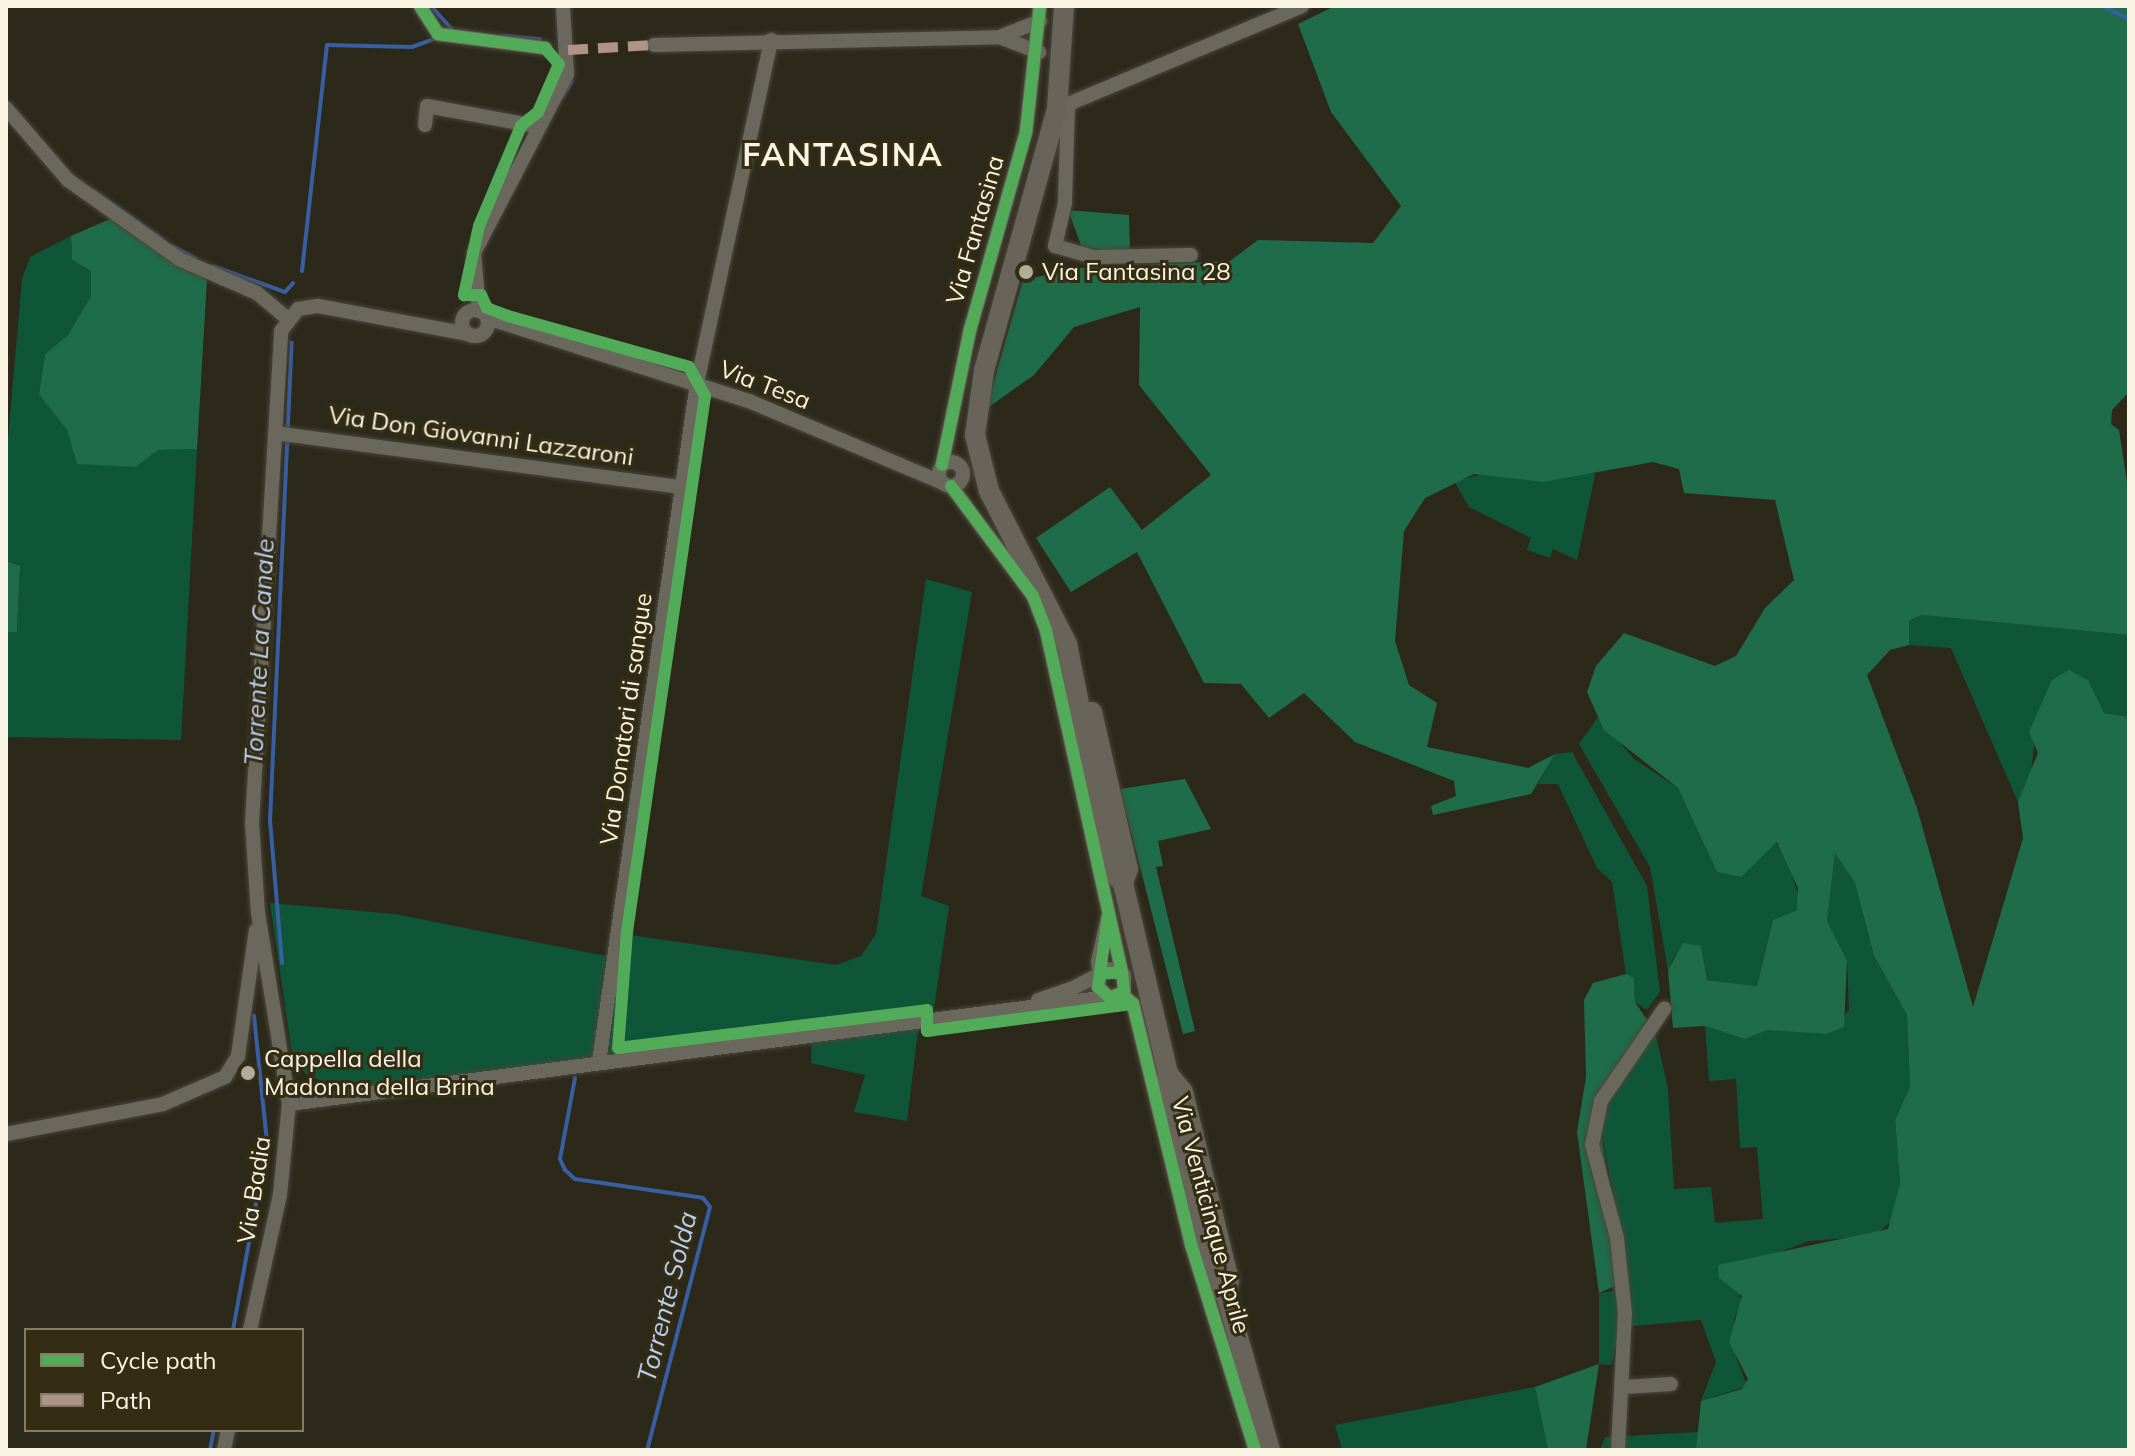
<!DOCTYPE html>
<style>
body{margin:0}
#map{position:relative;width:2135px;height:1456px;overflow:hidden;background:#2c291b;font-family:Mulish,sans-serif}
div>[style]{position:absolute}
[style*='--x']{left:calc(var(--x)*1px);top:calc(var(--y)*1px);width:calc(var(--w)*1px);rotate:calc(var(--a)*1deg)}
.green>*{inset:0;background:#0f5638}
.forest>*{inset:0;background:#1f6c4a}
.stream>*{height:4px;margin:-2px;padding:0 2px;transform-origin:2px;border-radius:2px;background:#385fa1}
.roads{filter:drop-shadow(0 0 2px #4a463b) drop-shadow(0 0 2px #4a463b)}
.street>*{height:14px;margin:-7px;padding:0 7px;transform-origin:7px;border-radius:7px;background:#6a675c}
.street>.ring{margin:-7px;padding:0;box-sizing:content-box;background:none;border:14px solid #6a675c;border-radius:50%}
.secondary>*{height:20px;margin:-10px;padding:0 10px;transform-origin:10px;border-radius:10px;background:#69645a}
.quiet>*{height:10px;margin-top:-5px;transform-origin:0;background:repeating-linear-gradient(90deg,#af9288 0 20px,transparent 0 30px)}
.cycleway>*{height:12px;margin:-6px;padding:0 6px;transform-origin:6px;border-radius:6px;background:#51ab58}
.dots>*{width:22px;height:22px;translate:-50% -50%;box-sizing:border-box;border:4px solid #342d13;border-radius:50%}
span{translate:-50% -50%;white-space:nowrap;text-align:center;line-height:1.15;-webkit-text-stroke:6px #342d13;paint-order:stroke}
.street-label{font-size:24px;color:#f9f4e4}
.poi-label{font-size:24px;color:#f9f4e4}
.left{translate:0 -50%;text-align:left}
.water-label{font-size:26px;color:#b7cff8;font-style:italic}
.district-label{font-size:32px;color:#f9f4e4;font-weight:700;letter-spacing:2px}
.frame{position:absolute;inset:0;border:8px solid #f9f4e4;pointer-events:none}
.legend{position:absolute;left:24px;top:1328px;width:280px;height:104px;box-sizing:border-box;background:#342d13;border:2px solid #837d67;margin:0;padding:10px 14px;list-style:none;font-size:24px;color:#f9f4e4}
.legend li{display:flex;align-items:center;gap:16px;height:40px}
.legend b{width:40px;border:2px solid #837d67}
</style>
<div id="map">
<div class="green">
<div style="clip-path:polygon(71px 236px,72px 260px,91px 271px,91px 296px,68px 335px,45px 354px,39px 393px,67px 430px,77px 463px,136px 467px,158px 450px,197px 449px,181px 740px,6px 737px,6px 632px,17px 632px,20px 566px,6px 561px,6px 462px,22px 279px,30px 257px)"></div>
<div style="clip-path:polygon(1587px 468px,1595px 475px,1577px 560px,1553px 549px,1550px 558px,1527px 550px,1531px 538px,1469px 507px,1454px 481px,1497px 471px,1543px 482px)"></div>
<div style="clip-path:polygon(926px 579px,972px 592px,921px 896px,949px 906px,934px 1008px,919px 1022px,907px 1121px,854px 1112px,865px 1075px,811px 1063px,812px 1036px,354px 1092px,308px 1076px,293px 1060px,270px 903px,395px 914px,626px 960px,630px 935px,836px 965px,861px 956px,876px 934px)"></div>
<div style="clip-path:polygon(1921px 615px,2129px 635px,2129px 717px,2104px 713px,2086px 682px,2035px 739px,2029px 789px,2018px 802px,1951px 648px,1909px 645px,1909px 621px)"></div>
<div style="clip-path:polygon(1598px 717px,1634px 759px,1678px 788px,1717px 872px,1741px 877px,1770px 841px,1783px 847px,1800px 900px,1797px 910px,1773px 920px,1757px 986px,1707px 980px,1701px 946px,1675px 955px,1668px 970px,1650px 867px,1579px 744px)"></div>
<div style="clip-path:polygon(1572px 752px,1647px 886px,1660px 992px,1647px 1010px,1635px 1002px,1634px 979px,1626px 974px,1612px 882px,1597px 868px,1558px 784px,1538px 784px,1555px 754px)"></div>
<div style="clip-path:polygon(1835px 852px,1855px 883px,1874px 956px,1907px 1015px,1910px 1088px,1895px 1120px,1900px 1184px,1895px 1218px,1874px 1236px,1809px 1241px,1747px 1264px,1731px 1262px,1742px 1303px,1734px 1319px,1735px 1354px,1747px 1386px,1701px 1401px,1716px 1362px,1701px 1320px,1621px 1327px,1611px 1365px,1599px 1364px,1599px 1293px,1613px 1291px,1616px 1208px,1598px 1114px,1655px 1032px,1668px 1088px,1674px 1189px,1711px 1187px,1715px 1223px,1763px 1219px,1757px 1147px,1740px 1148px,1736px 1079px,1709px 1081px,1705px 1026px,1745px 1039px,1767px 1029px,1826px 1034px,1849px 1010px,1847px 960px,1827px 921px)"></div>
<div style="clip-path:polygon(1535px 1387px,1548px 1450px,1342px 1450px,1335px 1425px)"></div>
<div style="clip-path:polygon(1701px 1432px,1696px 1450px,1600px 1450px,1605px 1437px)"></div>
</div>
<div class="forest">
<div style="clip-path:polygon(1335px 6px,2129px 6px,2129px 392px,2112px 410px,2111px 424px,2119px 430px,2129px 495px,2129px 635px,1921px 615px,1909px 621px,1909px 645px,1890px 650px,1867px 675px,1917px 808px,1973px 1007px,2023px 838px,2018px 802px,2038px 753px,2029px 732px,2052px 680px,2069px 670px,2088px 680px,2104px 713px,2129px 717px,2129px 1450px,1696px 1450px,1701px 1401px,1742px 1389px,1748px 1379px,1729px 1342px,1742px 1296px,1719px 1278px,1718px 1265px,1888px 1229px,1900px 1184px,1895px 1120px,1910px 1087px,1907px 1015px,1874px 956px,1855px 883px,1835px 853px,1827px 921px,1847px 960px,1844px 1027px,1826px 1034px,1767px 1030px,1745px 1039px,1705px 1026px,1673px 1028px,1668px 970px,1683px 943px,1701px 946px,1707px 980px,1757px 986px,1773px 920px,1797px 910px,1798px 888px,1777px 842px,1741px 877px,1717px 872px,1678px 788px,1604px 730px,1587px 692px,1596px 666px,1624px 633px,1715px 666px,1736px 656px,1765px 608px,1794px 580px,1775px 500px,1684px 493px,1679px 469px,1653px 462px,1543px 482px,1474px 474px,1425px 498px,1404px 531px,1395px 641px,1409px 685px,1437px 703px,1427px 747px,1528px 768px,1555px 754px,1531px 794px,1433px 815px,1431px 806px,1456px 796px,1454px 781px,1355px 742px,1304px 693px,1269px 718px,1241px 684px,1204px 683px,1137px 552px,1071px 592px,1036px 538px,1110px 487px,1142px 530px,1211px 475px,1139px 385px,1140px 307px,1074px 327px,1034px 375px,986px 409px,1023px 280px,1078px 268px,1230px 261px,1258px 240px,1373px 243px,1401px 206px,1331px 112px,1298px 24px)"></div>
<div style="clip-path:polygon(1068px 210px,1129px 215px,1130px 253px,1082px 248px)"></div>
<div style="clip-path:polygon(112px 218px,207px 279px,197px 449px,158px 450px,136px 467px,77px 464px,67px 430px,39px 394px,45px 354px,68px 335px,91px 296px,91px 271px,72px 260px,71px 236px)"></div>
<div style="clip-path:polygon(6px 561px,20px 566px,17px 632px,6px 632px)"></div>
<div style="clip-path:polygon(1185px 779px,1211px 829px,1158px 841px,1163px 866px,1156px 867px,1195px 1031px,1183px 1034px,1120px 789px)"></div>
<div style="clip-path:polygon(1626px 974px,1634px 978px,1635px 1002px,1655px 1032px,1598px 1114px,1624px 1282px,1599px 1293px,1577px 1132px,1586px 1077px,1584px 1000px,1593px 983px)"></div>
<div style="clip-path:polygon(1599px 1364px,1586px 1450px,1548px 1450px,1535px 1387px)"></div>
</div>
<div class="stream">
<div style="--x:431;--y:6;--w:31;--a:48"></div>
<div style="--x:2103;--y:6;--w:29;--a:27"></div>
<div style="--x:504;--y:36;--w:36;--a:5"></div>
<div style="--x:563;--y:96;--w:17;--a:-59"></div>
<div style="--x:94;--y:191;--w:83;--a:35.2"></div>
<div style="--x:172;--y:246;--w:27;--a:28"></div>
<div style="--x:212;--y:266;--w:77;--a:19.6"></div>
<div style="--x:285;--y:292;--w:12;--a:-48"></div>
<div style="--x:302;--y:271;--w:227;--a:-83.7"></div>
<div style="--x:327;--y:45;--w:85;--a:1.3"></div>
<div style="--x:412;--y:47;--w:23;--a:-20"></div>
<div style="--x:282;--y:963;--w:144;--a:-94.8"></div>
<div style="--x:270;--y:820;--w:478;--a:-87.4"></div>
<div style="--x:575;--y:1078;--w:82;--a:100.5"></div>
<div style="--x:560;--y:1159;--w:12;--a:66"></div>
<div style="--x:565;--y:1170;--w:13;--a:42"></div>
<div style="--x:575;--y:1179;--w:129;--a:8.4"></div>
<div style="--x:703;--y:1198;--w:11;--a:52"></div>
<div style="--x:710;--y:1207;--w:251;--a:104.5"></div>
<div style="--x:233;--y:1330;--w:191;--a:-79.7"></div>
<div style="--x:267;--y:1142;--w:127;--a:-95.9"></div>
<div style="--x:210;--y:1450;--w:20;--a:-79"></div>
</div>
<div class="roads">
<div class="street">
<div style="--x:420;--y:6;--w:33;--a:57"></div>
<div style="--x:438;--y:34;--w:108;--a:7.5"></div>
<div style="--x:999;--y:37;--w:43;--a:20.6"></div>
<div style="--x:654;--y:45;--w:345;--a:-1.3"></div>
<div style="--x:999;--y:37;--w:44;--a:-21.3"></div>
<div style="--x:1068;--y:105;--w:98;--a:91.8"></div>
<div style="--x:1065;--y:203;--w:44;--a:103.1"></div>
<div style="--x:1055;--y:246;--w:41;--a:15.8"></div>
<div style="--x:1094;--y:257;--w:97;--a:-1.2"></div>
<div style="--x:1061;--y:107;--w:261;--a:-22.7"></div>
<div style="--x:6;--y:108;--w:95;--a:49.3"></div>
<div style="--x:68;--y:180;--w:136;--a:35.4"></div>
<div style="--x:179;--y:259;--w:85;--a:23.6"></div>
<div style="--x:257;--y:293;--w:39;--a:40"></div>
<div style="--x:425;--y:125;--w:19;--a:-84"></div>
<div style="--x:427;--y:106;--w:111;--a:10.4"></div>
<div class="ring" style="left:462px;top:310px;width:12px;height:12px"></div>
<div style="--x:479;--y:311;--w:58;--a:-94.9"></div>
<div style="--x:474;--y:253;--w:202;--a:-62.5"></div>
<div style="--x:567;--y:74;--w:68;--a:-93.4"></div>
<div style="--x:487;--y:318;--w:275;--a:17.6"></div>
<div style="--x:749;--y:401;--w:211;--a:22.9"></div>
<div style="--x:275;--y:433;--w:410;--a:7.6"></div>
<div class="ring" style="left:939px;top:462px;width:10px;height:10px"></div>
<div style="--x:942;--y:465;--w:138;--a:-78.3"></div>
<div style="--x:970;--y:330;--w:206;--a:-74.2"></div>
<div style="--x:1026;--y:132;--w:127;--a:-83.7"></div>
<div style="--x:951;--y:486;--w:137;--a:53.3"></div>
<div style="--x:1033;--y:596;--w:36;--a:69"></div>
<div style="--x:1046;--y:630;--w:350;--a:77.5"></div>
<div style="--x:1122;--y:994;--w:15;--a:42"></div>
<div style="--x:1133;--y:1004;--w:247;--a:76.4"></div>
<div style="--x:1191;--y:1244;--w:216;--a:72.7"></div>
<div style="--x:1038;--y:1000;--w:39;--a:-19"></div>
<div style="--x:1075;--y:987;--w:28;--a:-27"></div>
<div style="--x:1100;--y:974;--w:9;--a:-32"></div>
<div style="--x:1108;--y:969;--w:17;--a:21"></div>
<div style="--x:1124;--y:975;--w:17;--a:90"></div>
<div style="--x:1124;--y:992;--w:15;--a:157"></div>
<div style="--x:1110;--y:998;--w:16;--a:-137"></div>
<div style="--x:1098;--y:987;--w:13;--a:-81"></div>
<div style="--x:1100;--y:974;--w:12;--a:-99"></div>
<div style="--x:1098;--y:962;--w:47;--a:-77.7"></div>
<div style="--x:599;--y:1062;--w:686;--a:-81.79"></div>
<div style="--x:697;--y:383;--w:351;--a:-77.8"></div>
<div style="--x:289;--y:1104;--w:825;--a:-7.45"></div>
<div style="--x:6;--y:1134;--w:160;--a:-10.8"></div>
<div style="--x:163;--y:1104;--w:68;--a:-23.5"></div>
<div style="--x:225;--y:1077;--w:25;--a:-58"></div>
<div style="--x:238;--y:1056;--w:127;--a:-81.9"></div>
<div style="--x:250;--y:1330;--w:138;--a:-77.5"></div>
<div style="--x:280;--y:1195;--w:91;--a:-84.4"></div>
<div style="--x:289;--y:1104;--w:193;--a:-99.2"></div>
<div style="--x:258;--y:913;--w:90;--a:-93.8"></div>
<div style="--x:252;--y:823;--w:493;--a:-86.6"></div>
<div style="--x:281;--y:331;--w:28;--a:-52"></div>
<div style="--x:298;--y:309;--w:20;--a:-9"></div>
<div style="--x:318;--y:306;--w:152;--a:10.6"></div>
<div style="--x:1625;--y:1387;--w:46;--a:-3.7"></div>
<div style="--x:224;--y:1450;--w:20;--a:-79"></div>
<div style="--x:1618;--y:1450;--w:136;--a:-87.1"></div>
<div style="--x:1625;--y:1314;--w:76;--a:-96"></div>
<div style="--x:1617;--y:1238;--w:96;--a:-105"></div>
<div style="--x:1592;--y:1145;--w:45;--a:-78.4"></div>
<div style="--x:1601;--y:1101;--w:112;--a:-55.6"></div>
</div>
<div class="secondary">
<div style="--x:1064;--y:6;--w:103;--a:93.9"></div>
<div style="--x:1057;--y:109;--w:272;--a:105.6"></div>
<div style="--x:984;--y:371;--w:65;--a:98"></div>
<div style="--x:975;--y:435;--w:58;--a:76"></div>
<div style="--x:989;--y:491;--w:172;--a:63"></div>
<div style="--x:1067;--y:644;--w:233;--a:78.6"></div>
<div style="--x:1113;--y:872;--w:15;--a:48"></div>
<div style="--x:1123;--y:883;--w:196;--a:76.7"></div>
<div style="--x:1168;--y:1074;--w:21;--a:93"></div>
<div style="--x:1167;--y:1095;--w:195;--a:75.7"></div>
<div style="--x:1215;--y:1284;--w:16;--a:45"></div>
<div style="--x:1226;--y:1295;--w:161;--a:74.2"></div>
<div style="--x:1092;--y:712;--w:161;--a:77.1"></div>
<div style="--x:1128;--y:869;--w:15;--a:110"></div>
<div style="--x:1168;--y:1074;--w:23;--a:50"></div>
<div style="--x:1183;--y:1092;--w:194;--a:76.3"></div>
<div style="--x:1229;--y:1280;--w:15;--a:101"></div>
</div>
</div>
<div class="quiet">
<div style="--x:568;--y:50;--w:86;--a:-3.3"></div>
</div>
<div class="cycleway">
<div style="--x:420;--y:6;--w:33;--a:57"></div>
<div style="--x:438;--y:34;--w:108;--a:7.5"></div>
<div style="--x:545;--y:48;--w:21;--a:49"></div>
<div style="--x:559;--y:64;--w:52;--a:113.6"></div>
<div style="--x:538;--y:112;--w:22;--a:141"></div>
<div style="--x:521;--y:126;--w:108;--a:112.8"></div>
<div style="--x:479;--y:226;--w:71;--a:102.3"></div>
<div style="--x:464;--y:295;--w:17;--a:0"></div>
<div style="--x:481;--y:295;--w:14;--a:65"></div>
<div style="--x:487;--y:308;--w:22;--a:21"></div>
<div style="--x:508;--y:316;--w:188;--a:15.7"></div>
<div style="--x:689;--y:367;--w:33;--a:61"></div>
<div style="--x:705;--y:396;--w:542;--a:98.28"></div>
<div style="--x:627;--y:932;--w:116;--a:94.4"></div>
<div style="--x:618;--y:1048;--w:311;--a:-7"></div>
<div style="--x:927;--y:1010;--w:21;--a:90"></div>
<div style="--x:927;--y:1031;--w:208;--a:-7.5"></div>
<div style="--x:942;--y:465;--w:138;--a:-78.3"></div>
<div style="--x:970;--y:330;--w:206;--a:-74.2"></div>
<div style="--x:1026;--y:132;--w:127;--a:-83.7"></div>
<div style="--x:951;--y:486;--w:137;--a:53.3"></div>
<div style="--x:1033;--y:596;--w:36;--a:69"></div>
<div style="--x:1046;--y:630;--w:350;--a:77.5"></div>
<div style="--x:1100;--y:974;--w:22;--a:-5"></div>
<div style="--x:1122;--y:972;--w:20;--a:84"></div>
<div style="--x:1124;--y:992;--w:15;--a:157"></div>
<div style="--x:1110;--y:998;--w:16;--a:-137"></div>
<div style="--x:1098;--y:987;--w:72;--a:-82"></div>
<div style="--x:1123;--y:995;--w:13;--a:42"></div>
<div style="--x:1133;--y:1004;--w:247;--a:76.4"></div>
<div style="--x:1191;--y:1244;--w:216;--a:72.7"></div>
</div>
<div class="dots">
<div style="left:1026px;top:272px;background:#b1ad9e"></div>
<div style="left:248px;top:1073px;background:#b1ad9e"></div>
</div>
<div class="street-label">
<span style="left:975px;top:230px;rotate:-74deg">Via Fantasina</span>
<span style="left:765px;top:385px;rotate:21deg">Via Tesa</span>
<span style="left:481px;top:436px;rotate:8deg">Via Don Giovanni Lazzaroni</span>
<span style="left:626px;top:719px;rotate:-82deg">Via Donatori di sangue</span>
<span style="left:254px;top:1190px;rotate:-81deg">Via Badia</span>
<span style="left:1211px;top:1215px;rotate:75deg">Via Venticinque Aprile</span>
</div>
<div class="poi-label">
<span class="left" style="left:1042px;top:272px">Via Fantasina 28</span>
<span class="left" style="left:264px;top:1073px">Cappella della<br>Madonna della Brina</span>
</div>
<div class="water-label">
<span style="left:259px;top:652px;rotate:-87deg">Torrente La Canale</span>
<span style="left:667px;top:1297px;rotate:-76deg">Torrente Solda</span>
</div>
<div class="district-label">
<span style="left:843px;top:154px">FANTASINA</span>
</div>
<div class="frame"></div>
<ul class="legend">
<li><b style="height:10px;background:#51ab58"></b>Cycle path</li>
<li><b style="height:10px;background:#af9288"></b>Path</li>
</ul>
</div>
